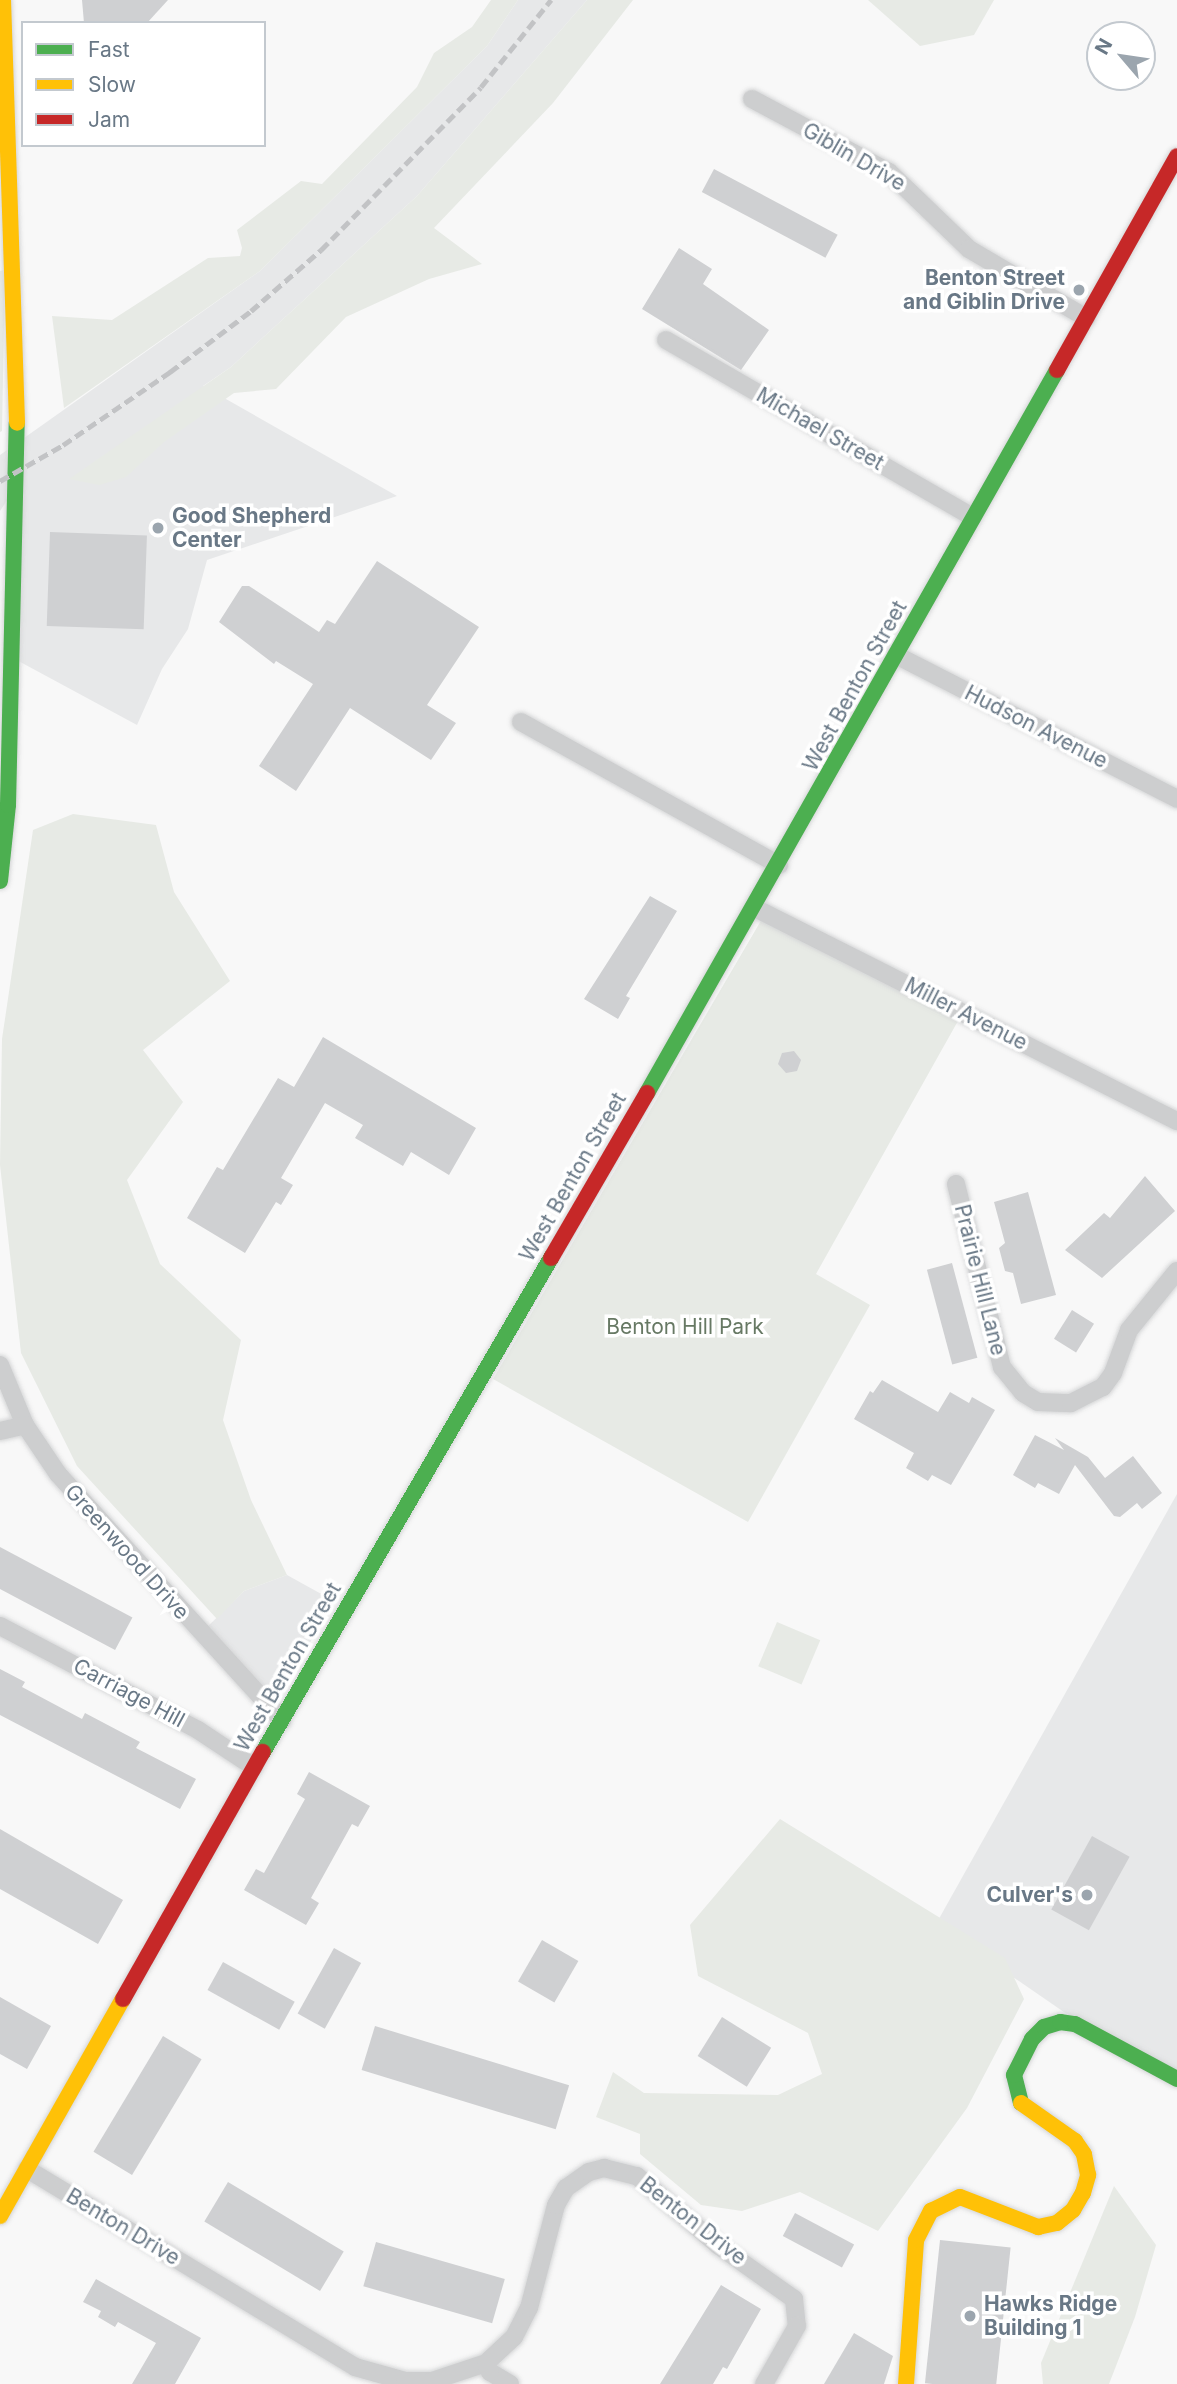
<!DOCTYPE html>
<style>
body{margin:0}
#map{position:relative;width:1177px;height:2384px;overflow:hidden;background:#f8f8f8;font-family:Inter,sans-serif}
div>[style]{position:absolute}
[style*='--x']{left:calc(var(--x)*1px);top:calc(var(--y)*1px);width:calc(var(--w)*1px);rotate:calc(var(--a)*1deg)}
.built>*{inset:0;background:#e7e8e9}
.green>*{inset:0;background:#e7eae5;transform-origin:0 0}
.building>*{inset:0;background:#cfd0d2;transform-origin:0 0}
.roads{filter:drop-shadow(0 0 2px #d5d6d7) drop-shadow(0 0 2px #d5d6d7)}
.street>*{height:18px;margin:-9px;padding:0 9px;transform-origin:9px;border-radius:9px;background:#cdcecf}
.fast>*{height:16px;margin:-8px;padding:0 8px;transform-origin:8px;border-radius:8px;background:#4caf50}
.slow>*{height:16px;margin:-8px;padding:0 8px;transform-origin:8px;border-radius:8px;background:#ffc107}
.jam>*{height:16px;margin:-8px;padding:0 8px;transform-origin:8px;border-radius:8px;background:#c62828}
.rail>*{height:5px;margin-top:-2.5px;transform-origin:0;background:repeating-linear-gradient(90deg,#c2c3c5 0 10px,transparent 0 15px)}
.dots>*{width:19px;height:19px;translate:-50% -50%;box-sizing:border-box;border:4px solid #fff;border-radius:50%}
span{translate:-50% -50%;white-space:nowrap;text-align:center;line-height:1.15;-webkit-text-stroke:7px #fff;paint-order:stroke}
.street-label{font-size:21px;color:#697886}
.poi-label{font-size:21px;color:#697886;font-weight:700}
.right{translate:-100% -50%;text-align:right}
.left{translate:0 -50%;text-align:left}
.park-label{font-size:21px;color:#677964}
.legend{position:absolute;left:21px;top:21px;width:245px;height:126px;box-sizing:border-box;background:#fff;border:2px solid #c3c9cf;margin:0;padding:9px 12px;list-style:none;font-size:21px;color:#697886}
.legend li{display:flex;align-items:center;gap:14px;height:35px}
.legend b{width:35px;border:2px solid #c3c9cf}
.north{position:absolute;left:1086px;top:21px;width:70px;height:70px;box-sizing:border-box;background:#fff;border:2px solid #c3c9cf;border-radius:50%;rotate:299deg;font-size:19px;font-weight:700;line-height:28px;text-align:center;color:#697886}
.north::after{content:'';display:block;margin:auto;width:24px;height:32px;background:#9ba5ae;clip-path:polygon(50% 0,100% 100%,50% 72%,0 100%)}
</style>
<div id="map">
<div class="built">
<div style="clip-path:polygon(518px 0,587px 0,417px 196px,231px 367px,203px 386px,397px 496px,207px 560px,188px 629px,162px 669px,137px 725px,11px 657px,14px 490px,0 511px,0 455px,260px 271px,487px 46px)"></div>
<div style="clip-path:polygon(1177px 1494px,1177px 2079px,1090px 2030px,936px 1924px)"></div>
<div style="clip-path:polygon(287px 1575px,334px 1601px,271px 1710px,200px 1634px,244px 1591px)"></div>
</div>
<div class="green">
<div style="clip-path:polygon(491px 0,518px 0,487px 46px,260px 271px,64px 408px,52px 316px,112px 320px,208px 258px,240px 256px,242px 248px,237px 230px,301px 181px,322px 184px,417px 87px,434px 53px,472px 27px)"></div>
<div style="clip-path:polygon(587px 0,633px 0,553px 103px,434px 228px,482px 264px,429px 279px,346px 317px,276px 389px,234px 393px,164px 442px,126px 477px,99px 485px,69px 479px,231px 367px,417px 196px)"></div>
<div style="clip-path:polygon(868px 0,994px 0,974px 35px,920px 46px)"></div>
<div style="clip-path:polygon(5px 270px,2px 431px,0 432px,0 271px)"></div>
<div style="clip-path:polygon(73px 814px,156px 825px,174px 892px,230px 981px,143px 1050px,183px 1102px,127px 1180px,160px 1264px,241px 1340px,223px 1420px,251px 1500px,287px 1575px,244px 1591px,217px 1619px,77px 1466px,21px 1353px,0 1165px,2px 1039px,33px 830px)"></div>
<div style="clip-path:polygon(766px 912px,963px 1012px,816px 1274px,870px 1305px,748px 1522px,493px 1379px)"></div>
<div style="left:777px;top:1622px;width:47px;height:48px;rotate:23deg"></div>
<div style="clip-path:polygon(780px 1819px,1005px 1958px,1024px 1999px,967px 2108px,878px 2231px,800px 2192px,742px 2211px,701px 2205px,640px 2154px,640px 2134px,596px 2117px,613px 2072px,644px 2093px,778px 2095px,822px 2074px,808px 2033px,698px 1976px,690px 1925px)"></div>
<div style="clip-path:polygon(1114px 2186px,1156px 2245px,1135px 2317px,1109px 2384px,1043px 2384px,1041px 2363px)"></div>
</div>
<div class="building">
<div style="clip-path:polygon(82px 0,168px 0,147px 23px,84px 23px)"></div>
<div style="left:714px;top:169px;width:140px;height:26px;rotate:28deg"></div>
<div style="clip-path:polygon(679px 248px,712px 269px,703px 284px,769px 330px,741px 370px,642px 309px)"></div>
<div style="left:50px;top:532px;width:97px;height:94px;rotate:2deg"></div>
<div style="clip-path:polygon(377px 561px,479px 627px,427px 705px,456px 723px,431px 760px,350px 708px,296px 791px,259px 766px,313px 684px,276px 661px,274px 664px,219px 622px,242px 586px,249px 586px,319px 632px,327px 620px,335px 624px)"></div>
<div style="clip-path:polygon(650px 896px,677px 911px,626px 996px,630px 998px,618px 1019px,584px 999px)"></div>
<div style="clip-path:polygon(323px 1037px,476px 1128px,449px 1175px,411px 1152px,403px 1166px,355px 1138px,363px 1125px,325px 1103px,281px 1178px,293px 1185px,281px 1205px,276px 1202px,245px 1253px,187px 1218px,217px 1167px,223px 1170px,278px 1078px,294px 1087px)"></div>
<div style="clip-path:polygon(794px 1051px,801px 1060px,797px 1071px,786px 1073px,778px 1064px,782px 1053px)"></div>
<div style="clip-path:polygon(1145px 1176px,1175px 1211px,1102px 1278px,1065px 1250px,1104px 1213px,1110px 1218px)"></div>
<div style="clip-path:polygon(1028px 1192px,1056px 1295px,1021px 1304px,1013px 1273px,1005px 1271px,999px 1248px,1005px 1243px,994px 1202px)"></div>
<div style="left:952px;top:1263px;width:98px;height:26px;rotate:75deg"></div>
<div style="left:1072px;top:1310px;width:26px;height:34px;rotate:32deg"></div>
<div style="clip-path:polygon(882px 1380px,938px 1412px,950px 1392px,969px 1403px,972px 1397px,995px 1410px,951px 1485px,932px 1475px,928px 1481px,906px 1468px,914px 1453px,854px 1419px,870px 1391px,873px 1393px)"></div>
<div style="clip-path:polygon(1035px 1435px,1064px 1450px,1055px 1438px,1088px 1457px,1105px 1478px,1133px 1456px,1162px 1493px,1142px 1509px,1137px 1503px,1120px 1517px,1114px 1516px,1075px 1465px,1059px 1494px,1038px 1483px,1035px 1488px,1013px 1475px)"></div>
<div style="left:0;top:1547px;width:150px;height:37px;rotate:28deg"></div>
<div style="clip-path:polygon(0 1669px,25px 1682px,22px 1687px,82px 1719px,85px 1713px,140px 1742px,136px 1748px,196px 1779px,180px 1809px,0 1715px)"></div>
<div style="clip-path:polygon(309px 1772px,370px 1806px,358px 1827px,352px 1824px,311px 1898px,319px 1903px,306px 1925px,244px 1890px,256px 1869px,264px 1873px,305px 1799px,297px 1794px)"></div>
<div style="clip-path:polygon(0 1829px,123px 1900px,98px 1944px,0 1889px)"></div>
<div style="left:1092px;top:1836px;width:43px;height:84px;rotate:29deg"></div>
<div style="left:542px;top:1940px;width:42px;height:48px;rotate:30deg"></div>
<div style="left:334px;top:1948px;width:31px;height:75px;rotate:29deg"></div>
<div style="left:223px;top:1962px;width:82px;height:32px;rotate:29deg"></div>
<div style="clip-path:polygon(0 1997px,51px 2026px,27px 2069px,0 2054px)"></div>
<div style="left:722px;top:2017px;width:58px;height:46px;rotate:32deg"></div>
<div style="left:375px;top:2026px;width:203px;height:46px;rotate:17deg"></div>
<div style="left:163px;top:2036px;width:45px;height:135px;rotate:31deg"></div>
<div style="left:228px;top:2182px;width:135px;height:46px;rotate:31deg"></div>
<div style="left:795px;top:2213px;width:67px;height:26px;rotate:28deg"></div>
<div style="left:940px;top:2240px;width:71px;height:144px;rotate:6deg"></div>
<div style="left:376px;top:2242px;width:134px;height:46px;rotate:16deg"></div>
<div style="clip-path:polygon(96px 2279px,201px 2338px,175px 2384px,132px 2384px,156px 2343px,118px 2322px,115px 2327px,98px 2317px,101px 2311px,83px 2302px)"></div>
<div style="clip-path:polygon(721px 2285px,761px 2309px,727px 2369px,723px 2367px,713px 2384px,660px 2384px)"></div>
<div style="clip-path:polygon(854px 2333px,893px 2356px,884px 2384px,824px 2384px)"></div>
</div>
<div class="roads">
<div class="street">
<div style="--x:752;--y:99;--w:155;--a:28.1"></div>
<div style="--x:889;--y:172;--w:111;--a:43.9"></div>
<div style="--x:969;--y:249;--w:136;--a:30.5"></div>
<div style="--x:666;--y:340;--w:354;--a:30"></div>
<div style="--x:896;--y:655;--w:316;--a:27.1"></div>
<div style="--x:521;--y:722;--w:295;--a:29"></div>
<div style="--x:755;--y:908;--w:473;--a:26.8"></div>
<div style="--x:956;--y:1184;--w:189;--a:75.9"></div>
<div style="--x:1002;--y:1367;--w:33;--a:51"></div>
<div style="--x:1023;--y:1393;--w:17;--a:31"></div>
<div style="--x:1038;--y:1402;--w:33;--a:2"></div>
<div style="--x:1071;--y:1403;--w:36;--a:-27"></div>
<div style="--x:1103;--y:1387;--w:17;--a:-54"></div>
<div style="--x:1113;--y:1373;--w:46;--a:-69.6"></div>
<div style="--x:1129;--y:1330;--w:76;--a:-50.9"></div>
<div style="--x:0;--y:1365;--w:65;--a:67.4"></div>
<div style="--x:25;--y:1425;--w:59;--a:56"></div>
<div style="--x:58;--y:1474;--w:333;--a:47.7"></div>
<div style="--x:0;--y:1431;--w:26;--a:-13"></div>
<div style="--x:0;--y:1626;--w:224;--a:27.7"></div>
<div style="--x:198;--y:1730;--w:67;--a:33.5"></div>
<div style="--x:27;--y:2169;--w:383;--a:31.1"></div>
<div style="--x:355;--y:2367;--w:52;--a:15.6"></div>
<div style="--x:405;--y:2381;--w:27;--a:0"></div>
<div style="--x:432;--y:2381;--w:57;--a:-18.4"></div>
<div style="--x:510;--y:2384;--w:23;--a:-149"></div>
<div style="--x:490;--y:2372;--w:10;--a:-114"></div>
<div style="--x:486;--y:2363;--w:38;--a:-43"></div>
<div style="--x:514;--y:2337;--w:33;--a:-63"></div>
<div style="--x:529;--y:2308;--w:106;--a:-75.3"></div>
<div style="--x:556;--y:2205;--w:20;--a:-60"></div>
<div style="--x:566;--y:2188;--w:28;--a:-35"></div>
<div style="--x:589;--y:2172;--w:16;--a:-15"></div>
<div style="--x:604;--y:2168;--w:34;--a:14"></div>
<div style="--x:637;--y:2176;--w:108;--a:40.5"></div>
<div style="--x:719;--y:2246;--w:92;--a:35.2"></div>
<div style="--x:794;--y:2299;--w:27;--a:84"></div>
<div style="--x:797;--y:2326;--w:67;--a:119.6"></div>
</div>
<div class="fast">
<div style="--x:0;--y:881;--w:76;--a:-84"></div>
<div style="--x:8;--y:805;--w:382;--a:-88.7"></div>
<div style="--x:647;--y:1093;--w:831;--a:-60.44"></div>
<div style="--x:263;--y:1752;--w:572;--a:-59.76"></div>
<div style="--x:1021;--y:2103;--w:29;--a:-104"></div>
<div style="--x:1014;--y:2075;--w:40;--a:-63.4"></div>
<div style="--x:1032;--y:2039;--w:17;--a:-45"></div>
<div style="--x:1044;--y:2027;--w:17;--a:-17"></div>
<div style="--x:1060;--y:2022;--w:15;--a:8"></div>
<div style="--x:1075;--y:2024;--w:116;--a:28.3"></div>
</div>
<div class="slow">
<div style="--x:3;--y:0;--w:423;--a:88.1"></div>
<div style="--x:0;--y:2216;--w:249;--a:-60.5"></div>
<div style="--x:906;--y:2384;--w:144;--a:-86"></div>
<div style="--x:916;--y:2240;--w:33;--a:-63"></div>
<div style="--x:931;--y:2211;--w:32;--a:-26"></div>
<div style="--x:960;--y:2197;--w:84;--a:21"></div>
<div style="--x:1038;--y:2227;--w:19;--a:-12"></div>
<div style="--x:1057;--y:2223;--w:21;--a:-39"></div>
<div style="--x:1073;--y:2210;--w:20;--a:-60"></div>
<div style="--x:1083;--y:2193;--w:19;--a:-74"></div>
<div style="--x:1088;--y:2175;--w:21;--a:-101"></div>
<div style="--x:1084;--y:2154;--w:16;--a:-125"></div>
<div style="--x:1075;--y:2141;--w:66;--a:-144.9"></div>
</div>
<div class="jam">
<div style="--x:1057;--y:370;--w:245;--a:-60.7"></div>
<div style="--x:551;--y:1258;--w:191;--a:-59.8"></div>
<div style="--x:123;--y:1999;--w:284;--a:-60.5"></div>
</div>
</div>
<div class="rail">
<div style="--x:0;--y:481;--w:73;--a:-29.7"></div>
<div style="--x:63;--y:445;--w:130;--a:-34.3"></div>
<div style="--x:170;--y:372;--w:101;--a:-37"></div>
<div style="--x:251;--y:311;--w:93;--a:-41.1"></div>
<div style="--x:321;--y:250;--w:228;--a:-45.5"></div>
<div style="--x:481;--y:87;--w:112;--a:-51.2"></div>
</div>
<div class="dots">
<div style="left:1079px;top:290px;background:#9ba5ae"></div>
<div style="left:158px;top:528px;background:#9ba5ae"></div>
<div style="left:1087px;top:1895px;background:#9ba5ae"></div>
<div style="left:970px;top:2316px;background:#9ba5ae"></div>
</div>
<div class="street-label">
<span style="left:854px;top:157px;rotate:30deg">Giblin Drive</span>
<span style="left:820px;top:429px;rotate:30deg">Michael Street</span>
<span style="left:855px;top:686px;rotate:-61deg">West Benton Street</span>
<span style="left:1036px;top:727px;rotate:27deg">Hudson Avenue</span>
<span style="left:966px;top:1014px;rotate:27deg">Miller Avenue</span>
<span style="left:573px;top:1177px;rotate:-60deg">West Benton Street</span>
<span style="left:980px;top:1280px;rotate:76deg">Prairie Hill Lane</span>
<span style="left:127px;top:1552px;rotate:48deg">Greenwood Drive</span>
<span style="left:288px;top:1667px;rotate:-60deg">West Benton Street</span>
<span style="left:129px;top:1693px;rotate:28deg">Carriage Hill</span>
<span style="left:693px;top:2221px;rotate:38deg">Benton Drive</span>
<span style="left:123px;top:2227px;rotate:31deg">Benton Drive</span>
</div>
<div class="poi-label">
<span class="right" style="left:1065px;top:290px">Benton Street<br>and Giblin Drive</span>
<span class="left" style="left:172px;top:528px">Good Shepherd<br>Center</span>
<span class="right" style="left:1073px;top:1895px">Culver's</span>
<span class="left" style="left:984px;top:2316px">Hawks Ridge<br>Building 1</span>
</div>
<div class="park-label">
<span style="left:685px;top:1327px">Benton Hill Park</span>
</div>
<ul class="legend">
<li><b style="height:9px;background:#4caf50"></b>Fast</li>
<li><b style="height:9px;background:#ffc107"></b>Slow</li>
<li><b style="height:9px;background:#c62828"></b>Jam</li>
</ul>
<div class="north">N</div>
</div>
